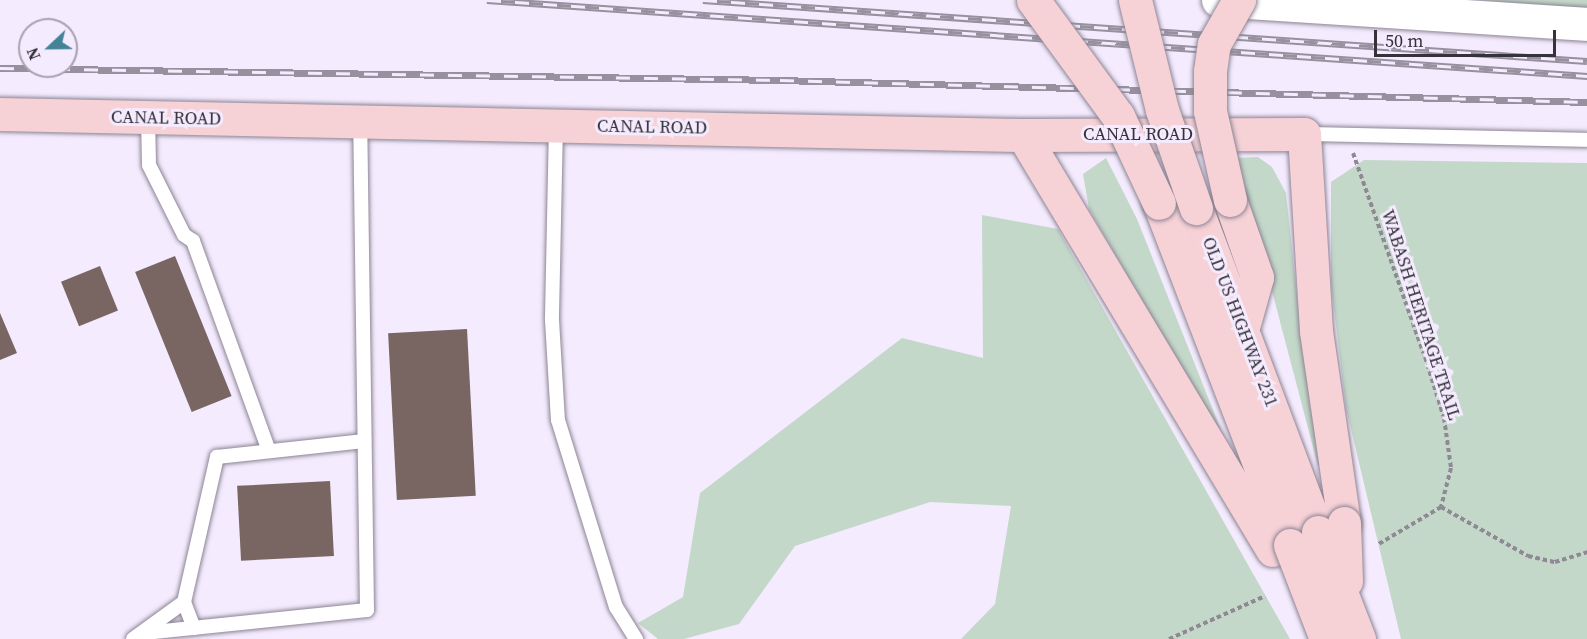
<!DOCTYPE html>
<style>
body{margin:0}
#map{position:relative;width:1587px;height:639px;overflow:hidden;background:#f4ebfe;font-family:"Source Serif 4",serif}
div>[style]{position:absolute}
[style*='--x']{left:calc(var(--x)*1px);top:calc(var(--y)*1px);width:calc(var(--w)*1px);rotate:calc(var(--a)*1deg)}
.green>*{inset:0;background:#c3d8c9}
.building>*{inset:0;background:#796562;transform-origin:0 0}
.path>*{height:4px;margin-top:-2px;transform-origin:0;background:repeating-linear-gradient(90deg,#8f8996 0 4.5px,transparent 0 7.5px)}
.roads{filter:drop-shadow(0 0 2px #8c8494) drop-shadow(0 0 2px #8c8494)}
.service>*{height:14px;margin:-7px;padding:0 7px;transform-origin:7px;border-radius:7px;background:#fff}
.tertiary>*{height:33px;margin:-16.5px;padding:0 16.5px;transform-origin:16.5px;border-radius:16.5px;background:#fff}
.secondary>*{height:33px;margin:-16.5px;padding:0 16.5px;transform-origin:16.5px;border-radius:16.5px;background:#f6d1d6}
.rail>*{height:7px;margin-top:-3.5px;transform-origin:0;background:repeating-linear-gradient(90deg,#f4ebfe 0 14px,#97909e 0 28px);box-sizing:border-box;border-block:2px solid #97909e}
.bridges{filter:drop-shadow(0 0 2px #8c8494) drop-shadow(0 0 2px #8c8494)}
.secondary-bridge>*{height:33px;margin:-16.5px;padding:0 16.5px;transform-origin:16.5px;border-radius:16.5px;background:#f6d1d6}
span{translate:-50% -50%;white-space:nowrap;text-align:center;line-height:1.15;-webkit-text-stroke:6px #f4ebfe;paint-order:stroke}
.street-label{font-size:18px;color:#353239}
.north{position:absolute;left:18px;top:18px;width:60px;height:60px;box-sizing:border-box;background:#f4ebfe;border:2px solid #a8a1af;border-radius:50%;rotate:248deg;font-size:16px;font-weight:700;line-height:24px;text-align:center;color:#353239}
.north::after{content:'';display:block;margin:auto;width:21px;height:27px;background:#438297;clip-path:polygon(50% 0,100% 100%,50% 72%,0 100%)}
.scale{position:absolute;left:1374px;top:30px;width:182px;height:27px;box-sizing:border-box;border:3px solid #353239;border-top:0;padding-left:8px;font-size:18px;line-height:21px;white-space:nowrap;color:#353239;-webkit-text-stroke:4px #f4ebfe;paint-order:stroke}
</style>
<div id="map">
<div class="green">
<div style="clip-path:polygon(1480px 0,1587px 0,1587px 8px)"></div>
<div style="clip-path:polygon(1258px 157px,1272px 167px,1286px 193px,1304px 361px,1322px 464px,1318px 466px,1237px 158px)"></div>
<div style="clip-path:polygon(1106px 158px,1137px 219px,1231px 455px,1089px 209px,1083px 174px)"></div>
<div style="clip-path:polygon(1364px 160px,1587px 163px,1587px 639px,1401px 639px,1346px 408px,1331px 284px,1331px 182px)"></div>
<div style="clip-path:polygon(982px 215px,1058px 229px,1290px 639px,961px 639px,995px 604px,1011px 506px,930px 502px,795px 546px,739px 624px,684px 639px,658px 639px,638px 623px,683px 597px,700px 493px,902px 338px,983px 358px)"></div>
</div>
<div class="building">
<div style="left:175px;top:256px;width:151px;height:43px;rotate:68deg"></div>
<div style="left:100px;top:266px;width:48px;height:42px;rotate:68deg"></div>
<div style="clip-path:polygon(0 313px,17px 353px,0 360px)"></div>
<div style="left:467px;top:329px;width:167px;height:79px;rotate:87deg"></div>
<div style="left:330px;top:481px;width:75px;height:93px;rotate:87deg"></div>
</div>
<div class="path">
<div style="--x:1353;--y:153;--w:216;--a:70.6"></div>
<div style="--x:1425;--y:357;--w:64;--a:72.7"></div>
<div style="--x:1444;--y:418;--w:50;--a:82"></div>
<div style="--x:1451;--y:468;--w:40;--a:104.4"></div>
<div style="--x:1441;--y:507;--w:74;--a:149.3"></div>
<div style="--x:1441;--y:507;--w:100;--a:29.4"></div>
<div style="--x:1528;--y:556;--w:28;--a:13"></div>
<div style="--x:1555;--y:562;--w:34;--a:-17"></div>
<div style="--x:1169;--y:639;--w:105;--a:-24.1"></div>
</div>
<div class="roads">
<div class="service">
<div style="--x:148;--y:117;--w:48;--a:88.8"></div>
<div style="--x:149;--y:165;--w:78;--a:63.4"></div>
<div style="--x:184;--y:235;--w:11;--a:34"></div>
<div style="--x:193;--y:241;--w:223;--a:70.1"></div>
<div style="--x:556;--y:125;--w:195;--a:91.2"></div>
<div style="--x:552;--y:320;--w:100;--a:86.6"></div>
<div style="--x:558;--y:420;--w:196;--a:72.8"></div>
<div style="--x:616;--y:607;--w:38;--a:58"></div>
<div style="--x:1304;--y:134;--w:283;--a:1.2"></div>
<div style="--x:184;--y:602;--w:28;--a:69"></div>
<div style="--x:144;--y:633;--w:224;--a:-5.9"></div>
<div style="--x:367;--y:610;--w:488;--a:-90.8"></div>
<div style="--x:133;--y:639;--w:63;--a:-36"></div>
<div style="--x:184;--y:602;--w:149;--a:-77.2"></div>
<div style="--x:217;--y:457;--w:148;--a:-6.2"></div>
</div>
<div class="tertiary">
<div style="--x:1218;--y:0;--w:370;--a:3.7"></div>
</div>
<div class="secondary">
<div style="--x:0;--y:114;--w:1023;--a:1.18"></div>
<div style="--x:1023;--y:135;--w:281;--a:-0.2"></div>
<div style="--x:1304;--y:134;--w:197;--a:86.5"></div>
<div style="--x:1316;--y:331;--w:194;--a:81.7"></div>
<div style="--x:1023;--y:135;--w:484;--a:59"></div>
<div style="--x:1230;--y:200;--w:82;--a:70.7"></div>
<div style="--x:1257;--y:277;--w:52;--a:105.6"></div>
<div style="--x:1159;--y:203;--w:366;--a:69"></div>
<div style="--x:1196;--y:208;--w:346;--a:69.4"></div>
</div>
</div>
<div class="rail">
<div style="--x:487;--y:0;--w:1103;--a:3.95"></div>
<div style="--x:703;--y:0;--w:886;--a:3.95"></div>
<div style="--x:0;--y:68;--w:780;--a:0.88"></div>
<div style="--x:780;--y:80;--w:807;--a:1.56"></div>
</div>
<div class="bridges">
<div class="secondary-bridge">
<div style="--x:1033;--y:0;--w:144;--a:53.8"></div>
<div style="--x:1118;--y:116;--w:96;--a:64.8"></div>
<div style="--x:1135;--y:0;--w:113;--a:76.2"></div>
<div style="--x:1162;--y:110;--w:104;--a:70.9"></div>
<div style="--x:1230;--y:200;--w:91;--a:-102.7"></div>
<div style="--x:1210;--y:111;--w:40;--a:-90"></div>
<div style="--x:1210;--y:71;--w:27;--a:-82"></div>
<div style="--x:1214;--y:44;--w:51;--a:-60.4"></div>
<div style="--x:1344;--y:523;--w:58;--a:88"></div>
<div style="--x:1318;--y:532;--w:115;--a:69"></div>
<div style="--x:1290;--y:545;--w:101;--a:69"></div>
</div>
</div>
<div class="street-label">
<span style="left:166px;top:118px;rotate:1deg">CANAL ROAD</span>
<span style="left:652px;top:127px;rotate:1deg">CANAL ROAD</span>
<span style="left:1138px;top:134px">CANAL ROAD</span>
<span style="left:1421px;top:315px;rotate:72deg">WABASH HERITAGE TRAIL</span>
<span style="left:1240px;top:322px;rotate:69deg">OLD US HIGHWAY 231</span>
</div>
<div class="north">N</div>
<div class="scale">50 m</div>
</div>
